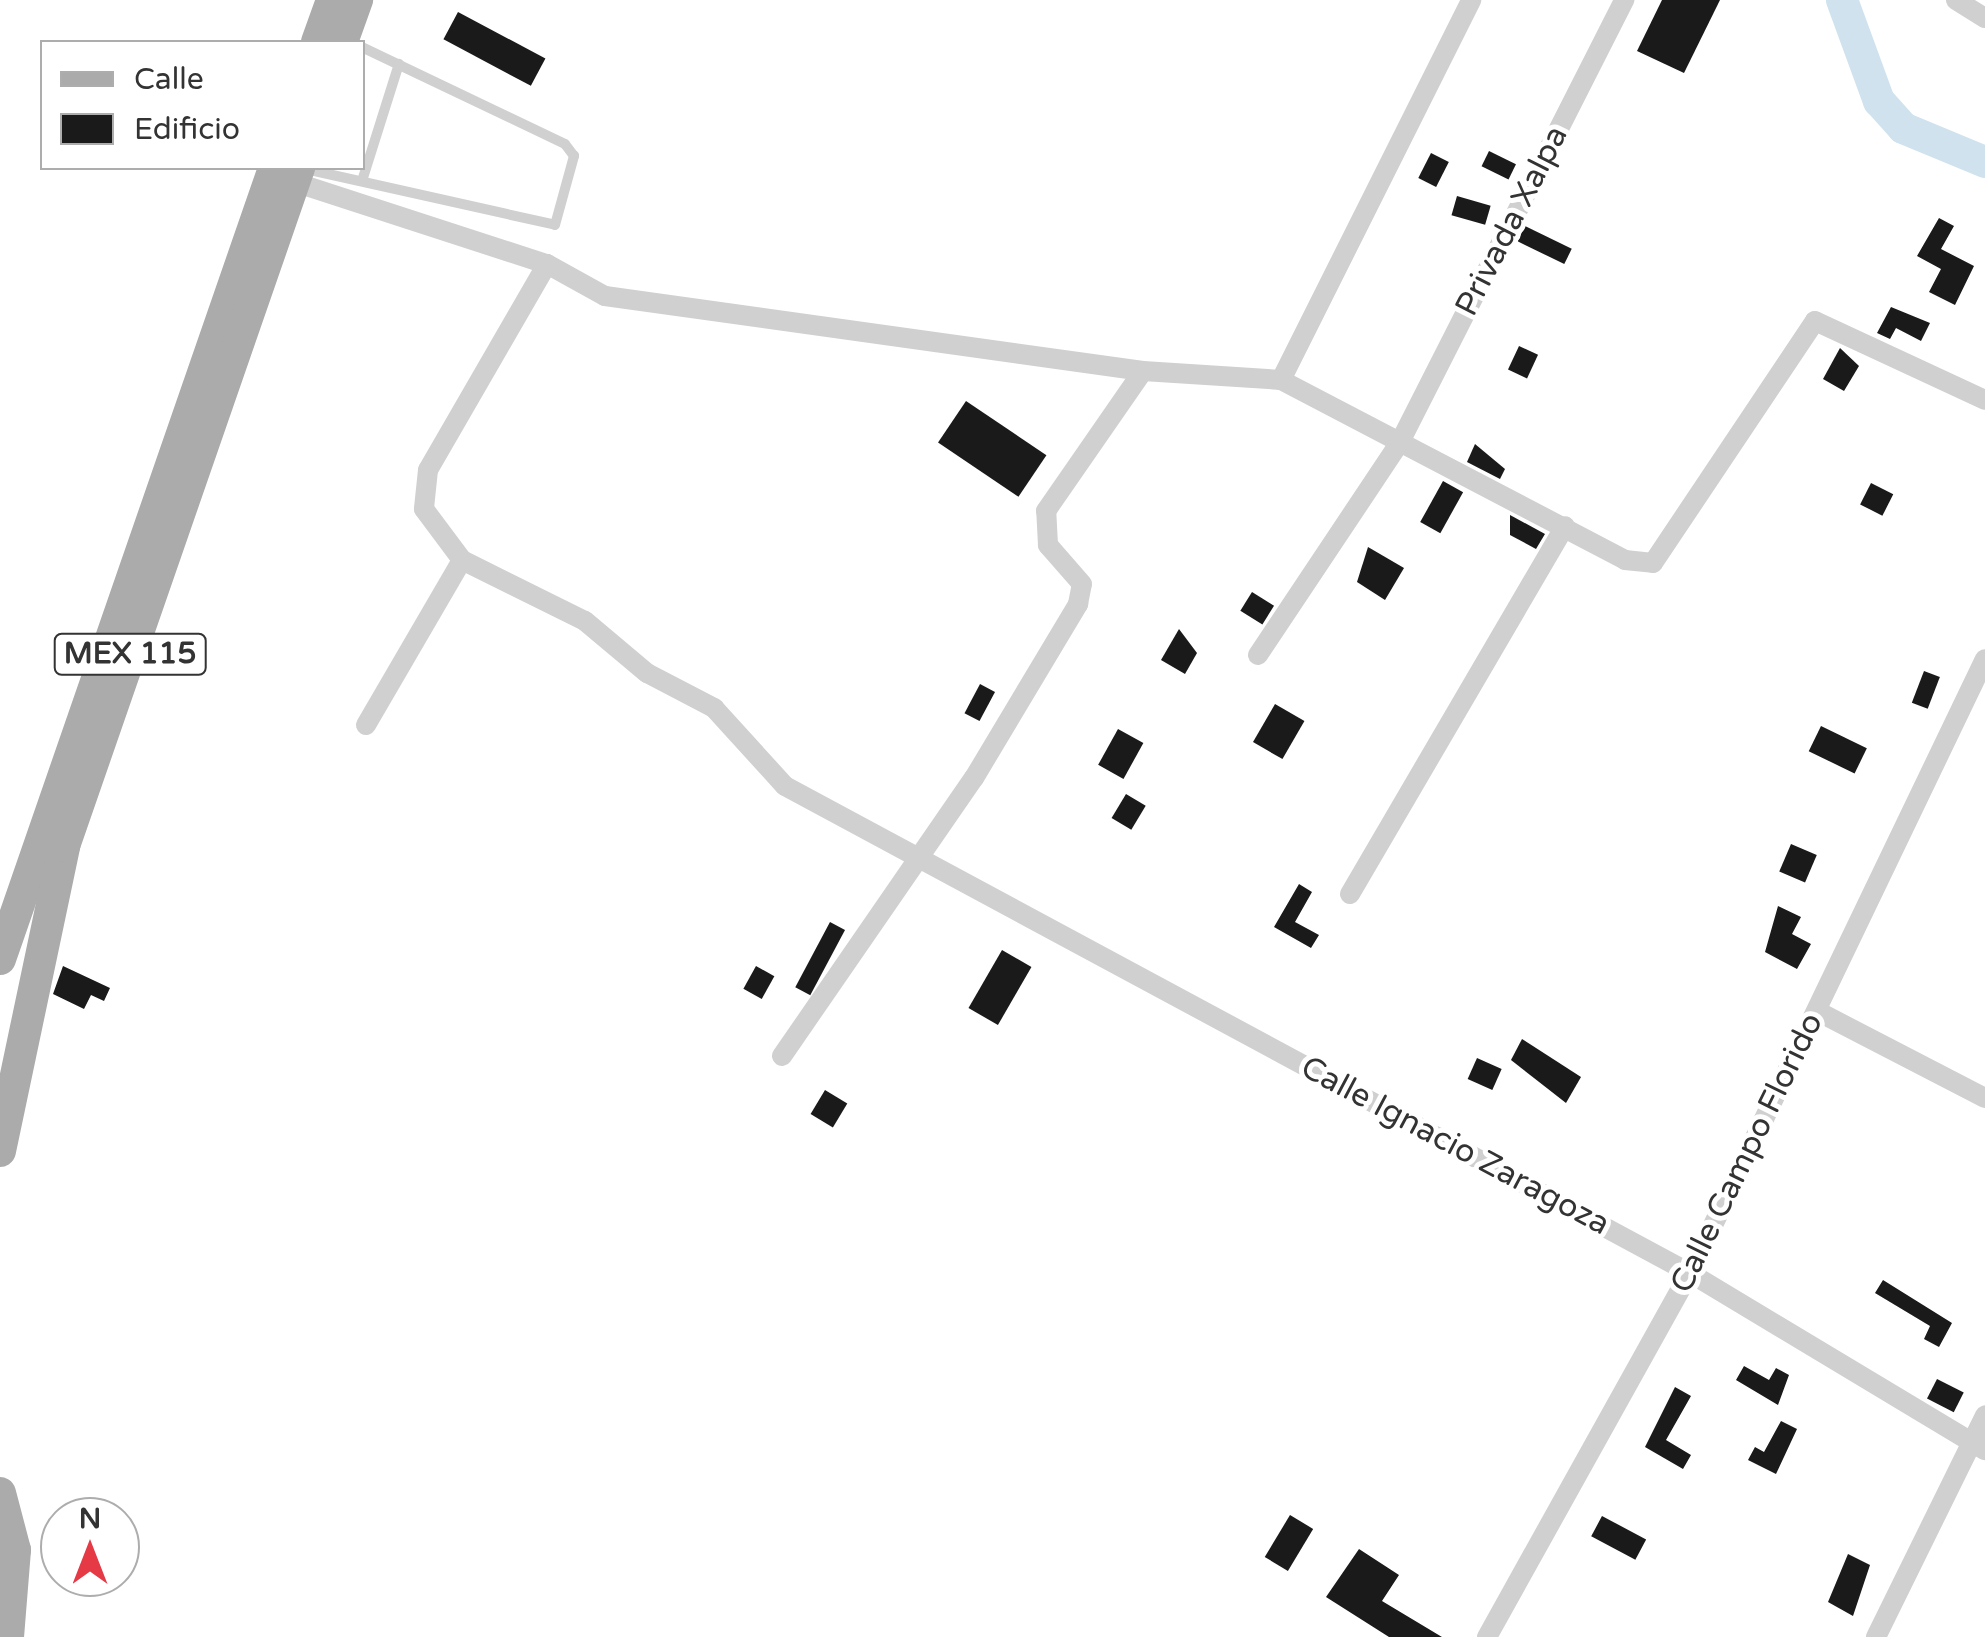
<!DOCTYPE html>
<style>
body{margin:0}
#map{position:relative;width:1985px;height:1637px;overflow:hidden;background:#fff;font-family:"Varela Round",sans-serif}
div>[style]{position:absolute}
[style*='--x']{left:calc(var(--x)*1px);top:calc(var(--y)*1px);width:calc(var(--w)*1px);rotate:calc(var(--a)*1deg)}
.river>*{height:32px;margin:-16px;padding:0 16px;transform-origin:16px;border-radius:16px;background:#cfe2ee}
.building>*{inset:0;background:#1a1a1a;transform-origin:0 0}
.service>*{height:10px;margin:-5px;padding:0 5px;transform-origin:5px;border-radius:5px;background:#d0d0d0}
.minor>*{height:20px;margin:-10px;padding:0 10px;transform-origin:10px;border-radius:10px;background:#d0d0d0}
.primary>*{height:32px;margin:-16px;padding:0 16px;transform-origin:16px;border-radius:16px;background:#ababab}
span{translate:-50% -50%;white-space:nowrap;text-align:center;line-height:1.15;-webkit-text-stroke:10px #fff;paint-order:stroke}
.shield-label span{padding:2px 8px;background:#fff;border:2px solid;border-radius:8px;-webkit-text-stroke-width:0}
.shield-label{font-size:30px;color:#333;font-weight:700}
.street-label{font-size:32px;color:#333}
.legend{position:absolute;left:40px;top:40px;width:325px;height:130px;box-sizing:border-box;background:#fff;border:2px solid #adadad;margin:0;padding:12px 18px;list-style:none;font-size:30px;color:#333}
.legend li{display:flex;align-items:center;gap:20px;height:50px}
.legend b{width:50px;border:2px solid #adadad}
.north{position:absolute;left:40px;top:1497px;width:100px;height:100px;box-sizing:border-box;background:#fff;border:2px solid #adadad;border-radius:50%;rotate:0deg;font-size:28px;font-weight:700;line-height:40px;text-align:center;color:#333}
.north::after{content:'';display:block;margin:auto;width:35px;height:45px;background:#e63946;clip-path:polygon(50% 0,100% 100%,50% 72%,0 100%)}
</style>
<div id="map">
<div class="river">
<div style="--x:1842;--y:0;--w:108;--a:69.9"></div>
<div style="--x:1879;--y:101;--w:36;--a:48"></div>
<div style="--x:1903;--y:128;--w:89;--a:22.5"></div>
</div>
<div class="building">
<div style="clip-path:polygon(1662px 0,1720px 0,1684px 73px,1637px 51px)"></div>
<div style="left:458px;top:12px;width:99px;height:31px;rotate:28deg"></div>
<div style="left:1489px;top:151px;width:30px;height:17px;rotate:26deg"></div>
<div style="left:1431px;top:153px;width:20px;height:28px;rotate:27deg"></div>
<div style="left:1457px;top:196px;width:35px;height:20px;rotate:16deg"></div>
<div style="clip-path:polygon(1939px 218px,1954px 226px,1941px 249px,1974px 266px,1955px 305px,1929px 292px,1941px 269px,1917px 256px)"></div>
<div style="left:1525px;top:226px;width:52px;height:17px;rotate:26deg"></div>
<div style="clip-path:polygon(1891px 307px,1930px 323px,1921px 341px,1896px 328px,1890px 339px,1877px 333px)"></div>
<div style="left:1519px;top:346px;width:21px;height:26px;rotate:25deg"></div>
<div style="clip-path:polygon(1840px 348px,1859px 366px,1844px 391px,1823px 379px)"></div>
<div style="left:966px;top:401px;width:97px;height:50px;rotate:34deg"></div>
<div style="clip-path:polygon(1475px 444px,1505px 469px,1500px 479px,1467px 462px)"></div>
<div style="left:1443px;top:481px;width:23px;height:47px;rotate:29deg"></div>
<div style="left:1871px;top:483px;width:25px;height:24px;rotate:27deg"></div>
<div style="clip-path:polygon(1510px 515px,1545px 534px,1536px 549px,1510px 535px)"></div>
<div style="clip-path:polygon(1368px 547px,1404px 568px,1385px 600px,1357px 582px)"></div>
<div style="left:1252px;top:592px;width:26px;height:22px;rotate:32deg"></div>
<div style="clip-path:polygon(1179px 629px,1197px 653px,1185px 674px,1161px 660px)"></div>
<div style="left:1924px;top:671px;width:17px;height:34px;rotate:21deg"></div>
<div style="left:980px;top:684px;width:17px;height:33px;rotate:28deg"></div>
<div style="left:1275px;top:704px;width:34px;height:44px;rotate:30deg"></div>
<div style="left:1821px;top:726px;width:51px;height:28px;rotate:26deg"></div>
<div style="left:1118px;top:729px;width:29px;height:41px;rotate:29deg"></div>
<div style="left:1126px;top:794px;width:23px;height:28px;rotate:31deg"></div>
<div style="left:1791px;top:844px;width:28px;height:30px;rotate:23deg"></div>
<div style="clip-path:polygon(1299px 884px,1312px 892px,1295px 922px,1319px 935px,1311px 948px,1274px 927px)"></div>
<div style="clip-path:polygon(1778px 906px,1801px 917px,1792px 934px,1811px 944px,1797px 969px,1765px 952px)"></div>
<div style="left:830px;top:922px;width:17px;height:74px;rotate:28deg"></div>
<div style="left:1002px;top:950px;width:34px;height:67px;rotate:30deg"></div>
<div style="clip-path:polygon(63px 966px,110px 988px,104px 1001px,91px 995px,84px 1009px,53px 994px)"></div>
<div style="left:756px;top:966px;width:21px;height:26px;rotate:29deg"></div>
<div style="clip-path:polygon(1522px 1039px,1581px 1077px,1566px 1103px,1511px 1060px)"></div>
<div style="left:1477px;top:1058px;width:27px;height:23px;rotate:24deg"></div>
<div style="left:825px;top:1090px;width:26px;height:28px;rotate:31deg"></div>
<div style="clip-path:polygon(1883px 1280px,1952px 1323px,1939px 1347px,1924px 1339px,1930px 1326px,1875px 1293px)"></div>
<div style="clip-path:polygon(1744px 1366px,1769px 1380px,1776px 1368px,1789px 1375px,1778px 1405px,1736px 1380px)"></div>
<div style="left:1937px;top:1379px;width:30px;height:22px;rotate:27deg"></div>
<div style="clip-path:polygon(1675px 1387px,1691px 1396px,1666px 1440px,1691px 1455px,1683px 1469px,1645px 1447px)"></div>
<div style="clip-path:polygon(1781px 1421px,1797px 1429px,1776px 1474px,1748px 1460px,1755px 1447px,1764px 1452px)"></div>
<div style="left:1290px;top:1515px;width:27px;height:49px;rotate:31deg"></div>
<div style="left:1602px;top:1516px;width:50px;height:23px;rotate:28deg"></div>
<div style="clip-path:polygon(1359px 1549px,1399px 1575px,1382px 1601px,1442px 1637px,1389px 1637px,1326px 1597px)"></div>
<div style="clip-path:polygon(1848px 1554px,1870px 1565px,1853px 1616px,1828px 1602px)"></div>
</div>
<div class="service">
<div style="--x:301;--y:168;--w:260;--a:12.6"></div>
<div style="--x:555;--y:225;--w:72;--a:-74.6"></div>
<div style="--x:574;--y:156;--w:15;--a:-127"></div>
<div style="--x:565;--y:144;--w:225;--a:-154.5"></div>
<div style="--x:362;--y:181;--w:123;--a:-72.5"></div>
</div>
<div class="minor">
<div style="--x:1956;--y:0;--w:34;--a:32"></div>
<div style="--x:294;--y:182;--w:266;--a:18"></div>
<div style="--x:547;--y:264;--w:66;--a:28.9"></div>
<div style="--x:605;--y:296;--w:543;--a:7.94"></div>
<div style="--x:1143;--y:371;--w:138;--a:3.7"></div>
<div style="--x:1281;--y:380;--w:388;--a:27.6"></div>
<div style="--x:1625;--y:560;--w:28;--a:6"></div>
<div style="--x:1653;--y:563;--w:291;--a:-56.2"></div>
<div style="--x:1815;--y:321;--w:187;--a:24.9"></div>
<div style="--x:547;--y:264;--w:238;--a:120"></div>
<div style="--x:428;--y:470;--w:39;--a:96"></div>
<div style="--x:424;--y:509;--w:64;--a:53.3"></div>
<div style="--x:462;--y:560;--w:137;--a:26.4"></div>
<div style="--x:585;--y:621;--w:81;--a:40"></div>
<div style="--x:647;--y:673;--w:76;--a:27.6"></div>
<div style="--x:714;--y:708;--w:105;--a:47.7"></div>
<div style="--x:785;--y:786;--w:1028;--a:28.29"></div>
<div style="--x:1690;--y:1273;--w:344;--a:31"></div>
<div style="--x:1281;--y:380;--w:425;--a:-63.4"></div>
<div style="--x:1258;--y:655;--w:256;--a:-56.3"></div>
<div style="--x:1400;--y:442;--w:496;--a:-63.1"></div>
<div style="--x:366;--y:725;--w:191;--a:-59.8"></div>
<div style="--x:1350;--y:894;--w:426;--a:-59.7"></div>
<div style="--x:1817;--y:1011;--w:189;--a:27.4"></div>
<div style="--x:782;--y:1056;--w:338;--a:-55.4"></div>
<div style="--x:974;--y:778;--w:203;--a:-59.1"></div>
<div style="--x:1078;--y:604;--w:20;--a:-79"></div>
<div style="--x:1082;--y:584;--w:52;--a:-131.1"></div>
<div style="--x:1048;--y:545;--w:34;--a:-93"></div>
<div style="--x:1046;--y:511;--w:170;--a:-55.3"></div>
<div style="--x:1487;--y:1637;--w:417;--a:-60.9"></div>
<div style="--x:1690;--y:1273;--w:681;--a:-64.34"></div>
<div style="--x:1876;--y:1637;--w:247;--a:-63.8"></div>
</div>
<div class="primary">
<div style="--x:317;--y:42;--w:45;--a:-70.3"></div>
<div style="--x:342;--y:42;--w:45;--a:-70.3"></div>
<div style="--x:0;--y:959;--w:837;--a:-70.89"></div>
<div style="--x:0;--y:1151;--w:312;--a:-78.1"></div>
<div style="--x:64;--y:846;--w:718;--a:-70.88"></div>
<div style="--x:0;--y:1493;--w:59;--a:75.3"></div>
<div style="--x:15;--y:1550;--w:87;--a:94.6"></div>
</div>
<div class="shield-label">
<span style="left:130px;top:654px">MEX 115</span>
</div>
<div class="street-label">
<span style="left:1512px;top:221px;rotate:-63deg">Privada Xalpa</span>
<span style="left:1455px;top:1146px;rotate:28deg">Calle Ignacio Zaragoza</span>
<span style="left:1747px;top:1153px;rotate:-64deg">Calle Campo Florido</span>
</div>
<ul class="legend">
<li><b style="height:12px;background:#ababab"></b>Calle</li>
<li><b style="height:28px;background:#1a1a1a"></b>Edificio</li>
</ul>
<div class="north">N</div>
</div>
